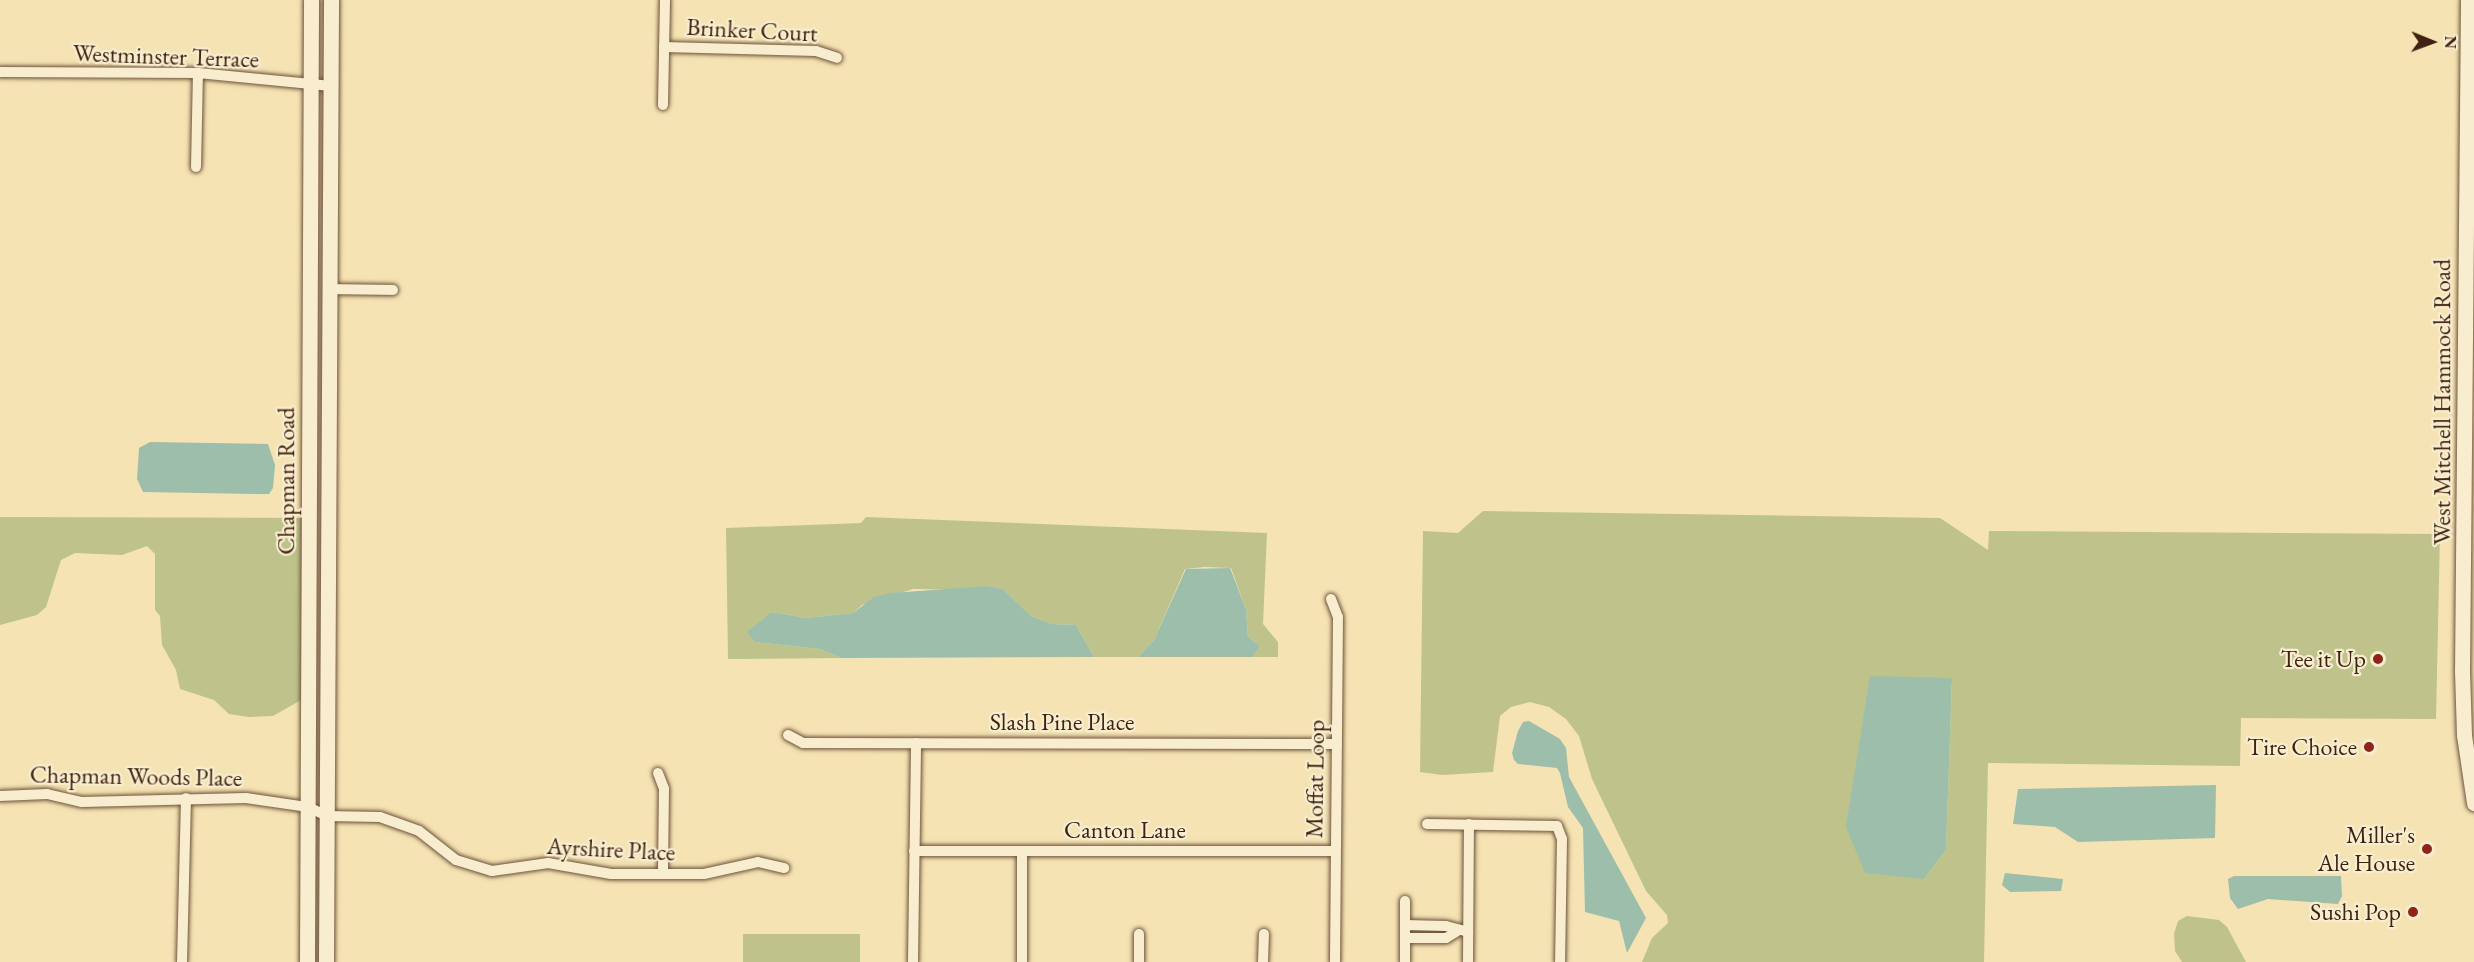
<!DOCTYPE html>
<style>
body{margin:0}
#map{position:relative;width:2474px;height:962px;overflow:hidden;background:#f5e3b3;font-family:"EB Garamond",serif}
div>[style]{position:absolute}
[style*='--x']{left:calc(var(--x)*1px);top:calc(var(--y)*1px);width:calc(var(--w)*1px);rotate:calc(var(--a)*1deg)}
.green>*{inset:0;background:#bdc38b;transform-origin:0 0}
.water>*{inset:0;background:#9cbeab}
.roads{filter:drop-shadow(0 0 2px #6e523a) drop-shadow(0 0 2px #6e523a)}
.street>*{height:10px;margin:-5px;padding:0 5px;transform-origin:5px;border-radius:5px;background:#f8edce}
.secondary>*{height:15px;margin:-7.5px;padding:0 7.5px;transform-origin:7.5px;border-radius:7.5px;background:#f8edce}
.dots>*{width:16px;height:16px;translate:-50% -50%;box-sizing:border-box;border:3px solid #f8edce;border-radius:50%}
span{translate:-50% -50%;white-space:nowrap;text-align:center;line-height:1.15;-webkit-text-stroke:4.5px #f8edce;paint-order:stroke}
.street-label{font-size:24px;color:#412212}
.poi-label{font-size:24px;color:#412212}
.right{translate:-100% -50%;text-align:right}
.north{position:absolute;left:2402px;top:12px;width:60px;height:60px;-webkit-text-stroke:4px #f8edce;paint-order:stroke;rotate:91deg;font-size:16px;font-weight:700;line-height:24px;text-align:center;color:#412212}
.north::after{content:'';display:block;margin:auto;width:21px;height:27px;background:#412212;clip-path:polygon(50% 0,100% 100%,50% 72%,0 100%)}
</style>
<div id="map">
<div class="green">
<div style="clip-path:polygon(evenodd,1483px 511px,1940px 518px,1988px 550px,1989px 531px,2440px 534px,2436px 719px,2241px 718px,2240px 766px,1988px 763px,1984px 962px,1642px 962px,1652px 938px,1668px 923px,1667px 915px,1646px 891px,1592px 779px,1579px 736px,1566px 719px,1549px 707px,1530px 702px,1511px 707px,1500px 716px,1493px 772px,1442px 775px,1420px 772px,1423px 531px,1458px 533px,1483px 511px,1952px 678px,1946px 850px,1924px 879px,1952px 678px)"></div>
<div style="clip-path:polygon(0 517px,303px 518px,301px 700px,273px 716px,249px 717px,229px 714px,214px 700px,180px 689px,176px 670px,162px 645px,160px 616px,155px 610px,155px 554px,147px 546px,122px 555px,75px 553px,61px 560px,46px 607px,37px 615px,0 625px)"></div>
<div style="clip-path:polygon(866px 517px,1267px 533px,1263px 624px,1278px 642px,1278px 657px,1253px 657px,1260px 646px,1248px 637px,1246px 609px,1231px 568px,1204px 567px,1185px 569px,1154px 640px,1138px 657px,1094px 657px,1076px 625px,1052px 624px,1031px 616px,1003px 589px,989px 586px,970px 590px,913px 589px,862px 605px,853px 613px,806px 618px,772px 612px,755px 642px,820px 649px,841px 658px,728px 659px,726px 528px,861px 523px)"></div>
<div style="clip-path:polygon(2187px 916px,2219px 920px,2227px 927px,2246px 962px,2182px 962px,2175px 951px,2174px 934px,2178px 921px)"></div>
<div style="left:743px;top:934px;width:117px;height:28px"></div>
</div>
<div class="water">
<div style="clip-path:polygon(150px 442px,268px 444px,275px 465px,273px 488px,269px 494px,256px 494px,143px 492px,137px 479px,139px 448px)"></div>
<div style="clip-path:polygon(1230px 568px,1246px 609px,1248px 637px,1260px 646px,1253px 657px,1138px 657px,1154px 640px,1186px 569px)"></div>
<div style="clip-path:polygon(989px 586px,1003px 589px,1031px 616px,1052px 624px,1076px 625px,1094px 657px,841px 658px,820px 649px,755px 642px,747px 632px,772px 612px,806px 618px,853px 613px,874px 597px,891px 593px)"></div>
<div style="clip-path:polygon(1870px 676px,1952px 678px,1946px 850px,1924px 879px,1865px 873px,1846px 827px)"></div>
<div style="clip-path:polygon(1529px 721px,1560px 739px,1566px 748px,1569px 777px,1646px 918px,1627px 953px,1619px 921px,1585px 912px,1583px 828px,1568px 807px,1560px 773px,1557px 768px,1518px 764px,1514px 760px,1512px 753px,1518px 731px,1523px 722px)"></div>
<div style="clip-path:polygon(2216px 785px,2215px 838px,2078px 842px,2055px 827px,2013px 824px,2018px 789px)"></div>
<div style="clip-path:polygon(2005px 873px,2063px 879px,2061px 891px,2010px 892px,2002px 885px)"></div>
<div style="clip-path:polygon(2234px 876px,2341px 876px,2342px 896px,2338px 904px,2268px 899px,2238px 909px,2230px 898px,2228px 879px)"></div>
</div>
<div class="roads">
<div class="street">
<div style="--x:664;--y:47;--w:152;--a:1.5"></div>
<div style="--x:816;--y:51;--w:22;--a:18"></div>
<div style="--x:0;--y:72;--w:198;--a:0.3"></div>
<div style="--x:198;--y:73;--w:134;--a:5.6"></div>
<div style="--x:663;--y:105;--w:105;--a:-88.9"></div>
<div style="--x:196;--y:167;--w:94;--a:-88.8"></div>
<div style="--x:330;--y:289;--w:63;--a:0.9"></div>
<div style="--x:1331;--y:599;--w:19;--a:69"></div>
<div style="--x:1338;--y:617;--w:345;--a:90.5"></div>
<div style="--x:788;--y:735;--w:17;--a:28"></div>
<div style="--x:803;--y:743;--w:534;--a:0.11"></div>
<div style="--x:658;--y:773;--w:17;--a:69"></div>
<div style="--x:664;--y:789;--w:84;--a:90.7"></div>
<div style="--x:0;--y:796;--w:47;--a:-2.4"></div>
<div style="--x:47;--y:794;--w:36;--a:13"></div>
<div style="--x:82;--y:802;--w:164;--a:-1.4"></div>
<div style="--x:246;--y:798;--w:63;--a:8.3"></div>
<div style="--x:308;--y:807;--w:21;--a:25"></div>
<div style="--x:327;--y:816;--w:53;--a:1.1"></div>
<div style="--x:380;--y:817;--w:41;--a:19.7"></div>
<div style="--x:419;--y:831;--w:47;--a:38.1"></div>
<div style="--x:456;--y:860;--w:38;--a:17"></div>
<div style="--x:492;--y:871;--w:57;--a:-8.1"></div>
<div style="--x:548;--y:863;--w:64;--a:9.9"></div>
<div style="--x:611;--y:874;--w:93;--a:0"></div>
<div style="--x:704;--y:874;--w:55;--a:-12.5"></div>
<div style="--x:758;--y:862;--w:27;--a:13"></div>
<div style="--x:1427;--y:824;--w:130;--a:0.9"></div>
<div style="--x:1557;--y:826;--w:14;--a:69"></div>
<div style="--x:1562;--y:839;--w:123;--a:90.9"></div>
<div style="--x:914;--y:851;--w:421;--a:0"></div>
<div style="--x:1405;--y:925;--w:41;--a:1.4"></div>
<div style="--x:1446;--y:926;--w:23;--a:15"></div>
<div style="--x:1139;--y:934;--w:28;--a:90"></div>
<div style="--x:1405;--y:938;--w:41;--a:0"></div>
<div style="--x:1446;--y:938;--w:12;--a:-31"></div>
<div style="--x:182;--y:962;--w:164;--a:-88.6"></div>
<div style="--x:913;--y:962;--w:219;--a:-89.2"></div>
<div style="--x:1022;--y:962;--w:111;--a:-90"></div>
<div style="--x:1263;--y:962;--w:28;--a:-88"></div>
<div style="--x:1405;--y:962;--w:61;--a:-90"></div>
<div style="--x:1468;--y:962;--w:138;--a:-89.6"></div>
</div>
<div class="secondary">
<div style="--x:2468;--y:0;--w:671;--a:90.51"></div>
<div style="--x:2462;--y:671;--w:64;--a:88.2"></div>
<div style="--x:2464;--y:735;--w:69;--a:81.6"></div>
<div style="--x:307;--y:962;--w:962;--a:-89.76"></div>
<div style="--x:326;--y:962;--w:962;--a:-89.7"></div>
</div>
</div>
<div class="dots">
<div style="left:2378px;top:659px;background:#8f2418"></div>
<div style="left:2369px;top:747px;background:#8f2418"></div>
<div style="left:2427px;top:849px;background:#8f2418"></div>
<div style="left:2413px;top:912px;background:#8f2418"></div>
</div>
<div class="street-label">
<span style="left:752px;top:30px;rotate:3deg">Brinker Court</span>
<span style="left:166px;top:56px;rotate:2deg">Westminster Terrace</span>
<span style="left:2442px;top:402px;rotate:-90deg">West Mitchell Hammock Road</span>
<span style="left:286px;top:481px;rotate:-90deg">Chapman Road</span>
<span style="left:1062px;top:722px">Slash Pine Place</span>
<span style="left:136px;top:776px;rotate:1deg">Chapman Woods Place</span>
<span style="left:1315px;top:779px;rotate:-89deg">Moffat Loop</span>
<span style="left:1125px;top:830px">Canton Lane</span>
<span style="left:611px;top:849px;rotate:3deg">Ayrshire Place</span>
</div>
<div class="poi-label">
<span class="right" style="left:2366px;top:659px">Tee it Up</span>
<span class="right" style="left:2357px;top:747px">Tire Choice</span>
<span class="right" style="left:2415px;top:849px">Miller's<br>Ale House</span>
<span class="right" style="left:2401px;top:912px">Sushi Pop</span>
</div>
<div class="north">N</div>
</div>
